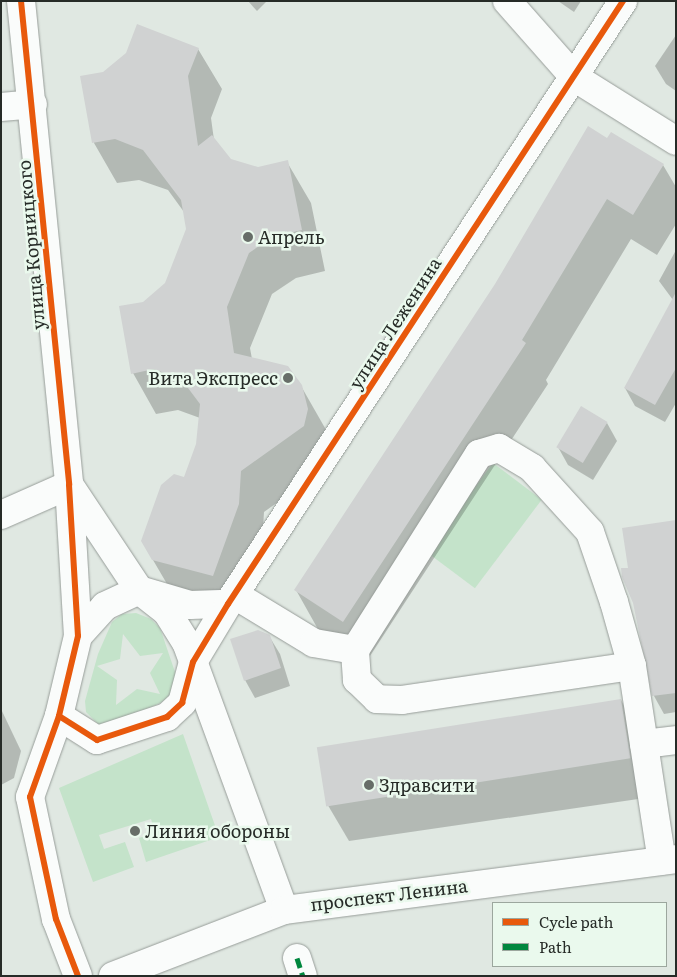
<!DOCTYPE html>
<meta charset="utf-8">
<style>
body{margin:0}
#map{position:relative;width:677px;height:977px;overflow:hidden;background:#e0e8e2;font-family:Literata,serif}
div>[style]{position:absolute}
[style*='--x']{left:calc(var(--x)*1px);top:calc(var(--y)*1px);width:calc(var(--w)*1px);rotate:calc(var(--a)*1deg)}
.green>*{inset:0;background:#c4e3ca;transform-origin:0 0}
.shadow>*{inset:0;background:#0003}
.building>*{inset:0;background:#d0d2d2;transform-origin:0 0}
.roads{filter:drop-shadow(0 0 1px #979d99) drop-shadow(0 0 1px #979d99)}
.minor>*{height:28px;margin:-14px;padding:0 14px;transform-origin:14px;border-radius:14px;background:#fafcfb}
.quiet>*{height:5px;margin-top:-2.5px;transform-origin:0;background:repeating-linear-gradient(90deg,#00873e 0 10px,transparent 0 15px)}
.cycleway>*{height:6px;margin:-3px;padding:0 3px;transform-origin:3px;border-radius:3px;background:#e8590c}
.dots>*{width:14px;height:14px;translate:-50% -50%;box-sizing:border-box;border:2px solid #eaf9ed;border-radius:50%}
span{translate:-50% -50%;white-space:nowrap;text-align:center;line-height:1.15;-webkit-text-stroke:5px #eaf9ed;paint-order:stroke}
.poi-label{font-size:18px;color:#262b27}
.left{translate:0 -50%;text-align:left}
.right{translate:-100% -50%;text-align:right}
.street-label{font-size:18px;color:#262b27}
.frame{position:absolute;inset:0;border:2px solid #262b27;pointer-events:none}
.legend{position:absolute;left:492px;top:902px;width:175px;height:65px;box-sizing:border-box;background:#eaf9ed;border:1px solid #9ca79e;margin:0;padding:6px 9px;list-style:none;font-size:15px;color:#262b27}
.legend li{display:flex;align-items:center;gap:10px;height:25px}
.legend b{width:25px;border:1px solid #9ca79e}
</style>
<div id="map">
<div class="green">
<div style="left:493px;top:463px;width:61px;height:111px;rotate:37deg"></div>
<div style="clip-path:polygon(evenodd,136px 613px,151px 619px,160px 628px,176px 675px,171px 694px,162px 702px,120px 722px,99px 725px,86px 712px,85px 701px,98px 654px,112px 622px,122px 614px,136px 613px,123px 634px,140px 656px,163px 653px,150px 673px,160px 694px,137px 689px,116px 705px,117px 680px,97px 666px,120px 659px,123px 634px)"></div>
<div style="clip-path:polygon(183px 734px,219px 837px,146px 862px,139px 838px,155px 833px,151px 819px,99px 835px,104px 849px,125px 842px,134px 867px,93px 882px,59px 788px)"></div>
</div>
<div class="shadow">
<div style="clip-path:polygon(248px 1px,267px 1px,257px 11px)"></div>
<div style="clip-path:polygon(558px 1px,581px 1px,574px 12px)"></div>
<div style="clip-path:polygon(676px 35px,676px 91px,666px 84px,655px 66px)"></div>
<div style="clip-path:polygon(198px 49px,222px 89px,211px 118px,214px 140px,230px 160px,258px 168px,287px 162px,311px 203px,325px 271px,296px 278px,272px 294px,250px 348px,252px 359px,301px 386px,325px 428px,330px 451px,327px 467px,264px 512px,262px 546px,236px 617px,177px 601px,153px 560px,197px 445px,200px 418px,178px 410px,156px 414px,133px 373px,188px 229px,184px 212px,168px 190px,139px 180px,117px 183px,94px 143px,104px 73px)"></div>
<div style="clip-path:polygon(608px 139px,663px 165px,676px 187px,676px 224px,657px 255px,631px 239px,546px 380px,548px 384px,366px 662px,319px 631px,296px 590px)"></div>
<div style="clip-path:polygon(676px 250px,676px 403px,665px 422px,635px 406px,625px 388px,673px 300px,659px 281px)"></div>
<div style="clip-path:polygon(607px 423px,617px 441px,593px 480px,568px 465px,558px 447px)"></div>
<div style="clip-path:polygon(676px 521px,676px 712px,664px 714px,654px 696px,629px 569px)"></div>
<div style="clip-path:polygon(269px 636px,280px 654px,290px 686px,255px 698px,245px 680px)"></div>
<div style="clip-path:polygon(621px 700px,643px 739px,652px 797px,349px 841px,326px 802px)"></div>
<div style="clip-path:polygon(1px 709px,21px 751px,14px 778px,1px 785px)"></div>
</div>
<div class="building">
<div style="clip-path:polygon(137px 24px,199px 48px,188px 76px,198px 146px,212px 135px,231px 159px,258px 167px,288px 160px,302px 230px,272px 237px,249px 253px,227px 307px,234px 353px,288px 366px,302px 385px,308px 409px,304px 426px,241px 471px,239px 504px,213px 576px,152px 560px,141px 541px,161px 485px,174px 474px,184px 477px,196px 444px,200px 404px,182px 380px,154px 369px,131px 374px,119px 306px,143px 302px,165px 283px,186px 229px,181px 200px,143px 150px,115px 139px,92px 143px,80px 76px,103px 72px,126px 53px)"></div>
<div style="clip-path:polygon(588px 126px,607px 138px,611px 132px,664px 164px,633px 215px,607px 199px,522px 340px,526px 343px,343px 622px,294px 590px,495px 284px)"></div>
<div style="clip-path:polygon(676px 292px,676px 368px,655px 405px,624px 388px)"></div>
<div style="left:581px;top:406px;width:31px;height:48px;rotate:31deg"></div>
<div style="clip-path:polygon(676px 520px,676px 693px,652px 696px,633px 603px,622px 577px,621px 568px,628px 568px,622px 528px)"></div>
<div style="clip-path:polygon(258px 630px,270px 635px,281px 668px,244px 681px,230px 639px)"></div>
<div style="left:621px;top:699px;width:60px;height:308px;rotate:81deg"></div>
</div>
<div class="roads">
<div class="minor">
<div style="--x:21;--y:1;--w:486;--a:84.3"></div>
<div style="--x:69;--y:485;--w:151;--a:86.6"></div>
<div style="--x:78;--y:636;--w:82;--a:103.4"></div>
<div style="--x:59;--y:716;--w:86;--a:109.7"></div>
<div style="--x:30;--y:797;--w:125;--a:78"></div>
<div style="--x:56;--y:919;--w:61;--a:68.9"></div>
<div style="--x:507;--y:1;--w:101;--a:48.6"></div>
<div style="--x:574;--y:77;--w:120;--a:32.1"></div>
<div style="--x:1;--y:107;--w:32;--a:-5"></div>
<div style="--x:70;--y:486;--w:125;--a:56.4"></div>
<div style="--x:139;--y:590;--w:36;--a:38"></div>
<div style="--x:167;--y:612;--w:36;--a:58"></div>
<div style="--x:186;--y:642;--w:285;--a:69.9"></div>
<div style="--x:1;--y:515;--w:74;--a:-23.8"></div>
<div style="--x:235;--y:595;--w:92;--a:31.3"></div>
<div style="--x:314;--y:643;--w:42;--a:9.7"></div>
<div style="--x:78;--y:636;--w:40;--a:-48"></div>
<div style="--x:105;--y:606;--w:38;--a:-25"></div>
<div style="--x:139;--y:590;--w:53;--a:16.4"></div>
<div style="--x:190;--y:605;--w:38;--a:-2"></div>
<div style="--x:632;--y:666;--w:232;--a:171.6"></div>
<div style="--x:402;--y:700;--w:25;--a:-178"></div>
<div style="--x:377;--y:699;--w:28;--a:-136"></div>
<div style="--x:357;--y:680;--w:30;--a:-94"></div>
<div style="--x:355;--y:650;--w:232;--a:-57.7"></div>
<div style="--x:479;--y:454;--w:21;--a:-17"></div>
<div style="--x:499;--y:448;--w:39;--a:31"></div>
<div style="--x:532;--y:468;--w:86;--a:47.8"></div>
<div style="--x:590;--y:532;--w:74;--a:71.1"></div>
<div style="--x:614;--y:602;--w:66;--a:74.3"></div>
<div style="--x:632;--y:666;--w:197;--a:81.3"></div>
<div style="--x:59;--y:716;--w:45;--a:32.3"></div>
<div style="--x:97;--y:740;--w:74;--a:-18.2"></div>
<div style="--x:167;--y:717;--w:21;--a:-43"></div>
<div style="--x:182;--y:703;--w:42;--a:-75"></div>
<div style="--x:193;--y:662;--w:68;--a:-58.9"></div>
<div style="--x:228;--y:604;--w:721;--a:-56.77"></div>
<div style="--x:644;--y:744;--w:32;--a:-7"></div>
<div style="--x:297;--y:958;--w:19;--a:72"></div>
<div style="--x:113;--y:976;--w:183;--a:-21.1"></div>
<div style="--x:284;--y:910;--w:395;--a:-7.4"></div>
</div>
</div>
<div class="quiet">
<div style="--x:297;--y:958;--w:19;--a:72"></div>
</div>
<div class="cycleway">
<div style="--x:21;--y:1;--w:486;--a:84.3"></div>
<div style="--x:69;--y:485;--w:151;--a:86.6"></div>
<div style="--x:78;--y:636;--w:82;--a:103.4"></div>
<div style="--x:59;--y:716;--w:86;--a:109.7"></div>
<div style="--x:30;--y:797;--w:125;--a:78"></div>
<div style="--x:56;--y:919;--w:61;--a:68.9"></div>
<div style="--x:59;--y:716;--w:45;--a:32.3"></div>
<div style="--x:97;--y:740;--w:74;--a:-18.2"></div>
<div style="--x:167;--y:717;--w:21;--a:-43"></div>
<div style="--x:182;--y:703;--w:42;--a:-75"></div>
<div style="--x:193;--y:662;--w:68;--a:-58.9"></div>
<div style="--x:228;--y:604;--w:721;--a:-56.77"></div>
</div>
<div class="dots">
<div style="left:248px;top:237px;background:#676d68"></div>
<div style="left:288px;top:378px;background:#676d68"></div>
<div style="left:369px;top:785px;background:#676d68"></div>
<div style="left:135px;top:831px;background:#676d68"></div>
</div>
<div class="poi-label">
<span class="left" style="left:258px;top:237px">Апрель</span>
<span class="right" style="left:278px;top:378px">Вита Экспресс</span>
<span class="left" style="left:379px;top:785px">Здравсити</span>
<span class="left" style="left:145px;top:831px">Линия обороны</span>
</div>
<div class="street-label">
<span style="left:31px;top:245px;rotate:-95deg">улица Корницкого</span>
<span style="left:395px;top:323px;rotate:-57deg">улица Леженина</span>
<span style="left:389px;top:895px;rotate:-7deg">проспект Ленина</span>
</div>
<div class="frame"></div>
<ul class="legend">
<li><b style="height:6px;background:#e8590c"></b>Cycle path</li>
<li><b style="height:6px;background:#00873e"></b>Path</li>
</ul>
</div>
